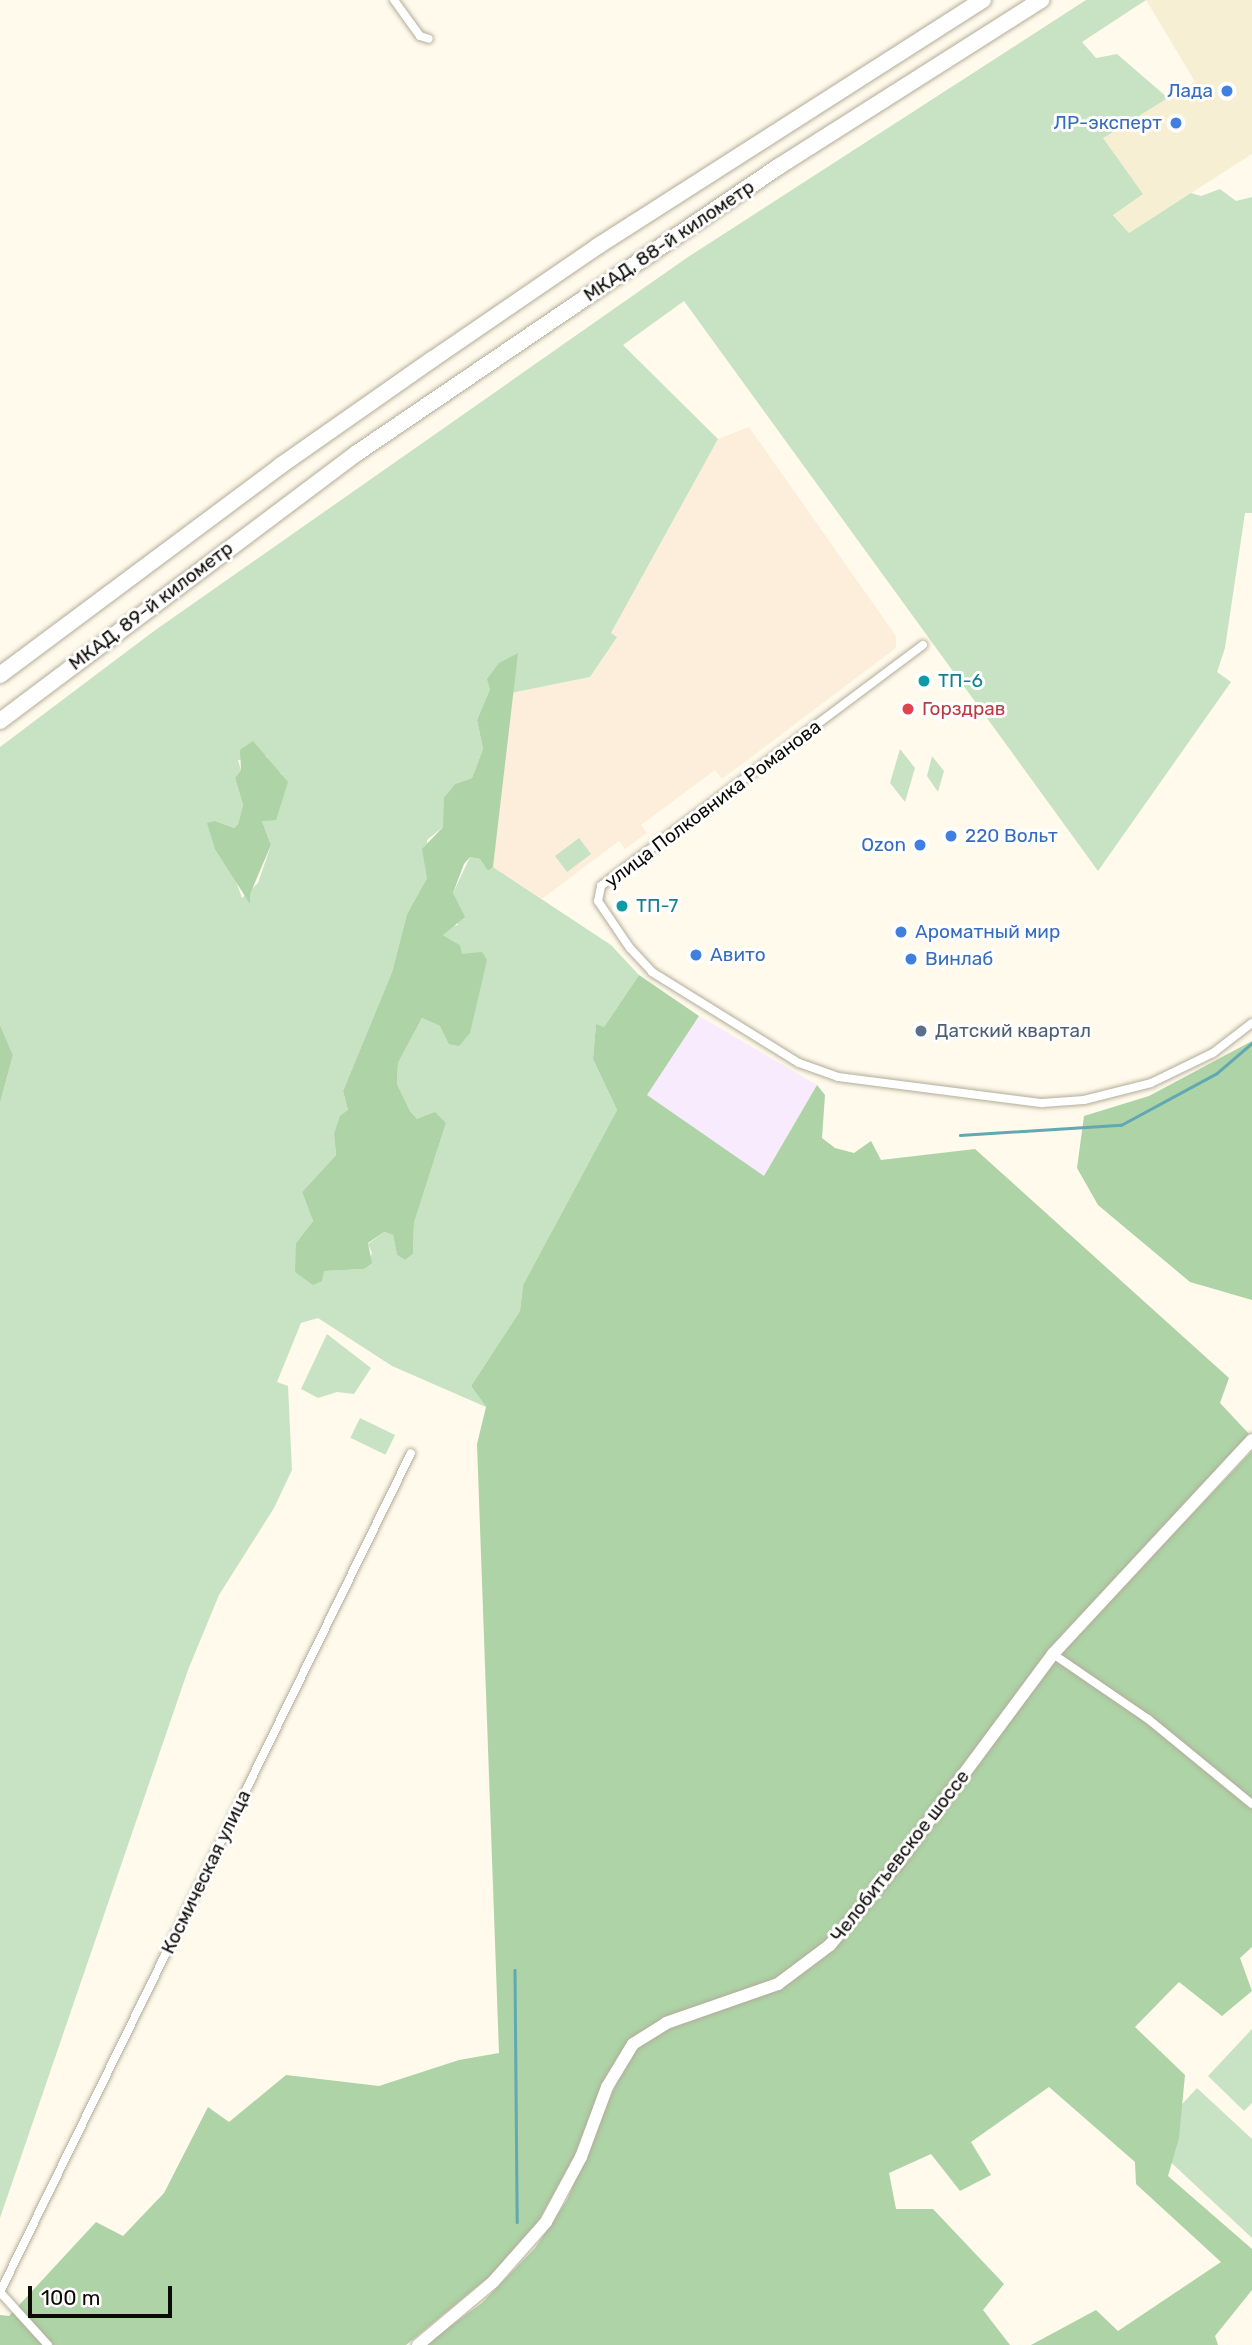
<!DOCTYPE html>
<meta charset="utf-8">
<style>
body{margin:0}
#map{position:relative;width:1252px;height:2345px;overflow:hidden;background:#fffaeb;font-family:Rubik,sans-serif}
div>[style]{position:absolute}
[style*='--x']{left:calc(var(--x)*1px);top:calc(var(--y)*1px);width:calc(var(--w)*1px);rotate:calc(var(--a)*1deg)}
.built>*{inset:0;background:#f7efd4}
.industrial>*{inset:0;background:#f9ebfe}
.education>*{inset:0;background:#fceedb}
.green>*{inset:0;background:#c8e3c3;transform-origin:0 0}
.forest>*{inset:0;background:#add3a6}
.stream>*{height:2.5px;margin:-1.25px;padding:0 1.25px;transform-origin:1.25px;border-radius:1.25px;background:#61a8b2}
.roads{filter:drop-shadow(0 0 2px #b2ac9a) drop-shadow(0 0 2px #b2ac9a)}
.street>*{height:8px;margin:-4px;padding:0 4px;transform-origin:4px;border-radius:4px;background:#fff}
.secondary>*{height:12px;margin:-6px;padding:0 6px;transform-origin:6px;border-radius:6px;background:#fff}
.highway>*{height:16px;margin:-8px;padding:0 8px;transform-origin:8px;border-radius:8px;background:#fff}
.dots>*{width:19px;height:19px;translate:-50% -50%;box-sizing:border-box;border:4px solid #fff;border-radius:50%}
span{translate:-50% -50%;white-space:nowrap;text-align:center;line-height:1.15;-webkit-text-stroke:6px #fff;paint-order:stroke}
.shop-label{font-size:19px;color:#366cbe}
.right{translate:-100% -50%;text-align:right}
.left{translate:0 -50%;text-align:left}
.street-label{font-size:19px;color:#0d0b06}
.culture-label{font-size:19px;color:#0d838f}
.health-label{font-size:19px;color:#be3a42}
.service-label{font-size:19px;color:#4e5e75}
.scale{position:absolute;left:28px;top:2286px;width:144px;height:32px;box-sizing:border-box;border:4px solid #0d0b06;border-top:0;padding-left:9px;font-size:21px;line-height:24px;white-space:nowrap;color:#0d0b06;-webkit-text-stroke:5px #fff;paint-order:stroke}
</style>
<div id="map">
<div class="built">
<div style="clip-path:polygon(1146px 0,1252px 0,1252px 154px,1129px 233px,1113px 214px,1102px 138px,1195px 82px)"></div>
</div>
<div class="industrial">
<div style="clip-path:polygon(699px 1016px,817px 1085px,765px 1177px,647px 1095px)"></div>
</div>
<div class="education">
<div style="clip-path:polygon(749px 427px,896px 636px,896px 648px,722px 779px,715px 770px,641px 825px,647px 833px,625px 849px,619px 841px,542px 899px,493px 867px,511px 693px,590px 677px,616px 637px,611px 633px,718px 439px)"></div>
</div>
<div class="green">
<div style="clip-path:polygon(evenodd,1086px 0,1146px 0,1082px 42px,1096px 58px,1117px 54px,1168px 98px,1103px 138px,1143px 194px,1113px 215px,1129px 233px,1191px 193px,1201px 196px,1220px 189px,1236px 201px,1252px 197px,1252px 513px,1245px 513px,1225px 648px,1217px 672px,1231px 682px,1098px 871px,684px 301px,623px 345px,718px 439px,611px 633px,617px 637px,590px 677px,511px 693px,517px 654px,490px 689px,477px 720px,483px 749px,472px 778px,455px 784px,443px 827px,427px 840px,427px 878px,407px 914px,392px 972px,343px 1091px,348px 1110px,334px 1134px,336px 1155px,302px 1192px,313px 1221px,296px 1243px,323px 1271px,364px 1269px,372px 1253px,368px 1244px,384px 1232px,393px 1235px,397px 1255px,405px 1260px,413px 1254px,414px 1223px,446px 1123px,417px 1119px,410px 1111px,397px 1084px,398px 1063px,422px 1018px,440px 1026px,461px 954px,460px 945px,443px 935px,448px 927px,458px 925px,453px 893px,470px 857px,480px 859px,488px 871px,493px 867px,611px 945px,639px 975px,604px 1027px,596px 1025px,593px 1059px,617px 1110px,523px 1285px,520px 1311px,471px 1386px,486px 1407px,392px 1366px,318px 1318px,301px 1323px,277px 1382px,288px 1386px,292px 1470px,274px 1508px,219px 1595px,188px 1670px,0 2218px,0 1103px,13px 1055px,0 1025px,0 747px,154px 631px,688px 257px,1086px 0,267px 756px,269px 765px,282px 774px,262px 821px,271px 845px,258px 883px,242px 898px,215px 821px,234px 828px,238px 824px,243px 805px,235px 778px,241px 770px,238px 760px,267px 756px)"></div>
<div style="clip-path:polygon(900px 749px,915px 768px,905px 802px,890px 783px)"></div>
<div style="clip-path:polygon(932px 756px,944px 771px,938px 792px,927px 776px)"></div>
<div style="left:579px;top:838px;width:20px;height:30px;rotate:53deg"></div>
<div style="clip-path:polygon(327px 1334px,371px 1368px,354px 1394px,337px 1392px,318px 1398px,301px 1389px)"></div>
<div style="left:360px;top:1418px;width:39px;height:22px;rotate:26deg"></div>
<div style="clip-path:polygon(1252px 2029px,1252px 2103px,1244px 2111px,1208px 2076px)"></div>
<div style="clip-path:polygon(1197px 2088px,1252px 2139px,1252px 2238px,1148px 2141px)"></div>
</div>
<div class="forest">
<div style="clip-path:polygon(518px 653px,493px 867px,488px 871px,480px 859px,470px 857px,464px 864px,453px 893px,465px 917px,443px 935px,460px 945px,462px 954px,482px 952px,487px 960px,470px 1033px,459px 1046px,449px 1044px,440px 1026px,422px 1018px,398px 1063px,397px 1084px,410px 1111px,417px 1119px,435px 1112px,446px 1123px,414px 1223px,413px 1254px,405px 1260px,397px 1255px,393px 1235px,384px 1232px,368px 1243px,372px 1263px,364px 1269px,324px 1271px,322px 1281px,313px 1285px,295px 1272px,296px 1243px,313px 1221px,302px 1192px,336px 1155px,334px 1134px,340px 1116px,348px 1110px,343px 1091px,392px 972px,407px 914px,427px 878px,422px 849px,443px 827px,444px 798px,455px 784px,472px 778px,483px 749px,477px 720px,490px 689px,487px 679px,499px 663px)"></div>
<div style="clip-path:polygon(253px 741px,288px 782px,276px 820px,262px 821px,271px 845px,250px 894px,250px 904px,215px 849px,207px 823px,215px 821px,234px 828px,238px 824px,243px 805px,235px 778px,241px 770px,240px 750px)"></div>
<div style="clip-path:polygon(639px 975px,699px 1016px,647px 1095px,764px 1176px,817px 1085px,825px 1095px,822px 1138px,835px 1148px,854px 1153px,871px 1141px,881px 1160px,975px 1149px,1229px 1378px,1220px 1403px,1250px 1435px,1048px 1651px,852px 1913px,808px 1958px,770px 1983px,671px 2015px,643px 2031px,537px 2224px,490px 2276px,406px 2345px,0 2345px,0 2315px,9px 2316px,96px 2222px,123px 2236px,164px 2193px,208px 2107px,229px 2122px,286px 2075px,379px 2086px,459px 2060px,499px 2053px,477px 1444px,486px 1407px,471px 1386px,520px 1311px,523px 1285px,617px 1110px,593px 1059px,596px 1024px,604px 1027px)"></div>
<div style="clip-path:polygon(0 1025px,13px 1055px,0 1103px)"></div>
<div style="clip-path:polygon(1252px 1041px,1252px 1300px,1190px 1282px,1098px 1205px,1077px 1168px,1084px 1116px,1149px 1096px)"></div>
<div style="clip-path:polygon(1252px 1451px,1252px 1947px,1240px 1958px,1252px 1991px,1222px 2016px,1179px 1982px,1135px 2027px,1185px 2075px,1179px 2138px,1168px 2176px,1252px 2249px,1252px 2290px,1215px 2336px,1218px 2345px,1031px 2345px,1096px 2310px,1118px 2331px,1221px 2262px,1136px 2184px,1135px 2162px,1049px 2087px,971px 2142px,991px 2175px,960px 2191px,931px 2154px,889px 2173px,896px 2209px,933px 2209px,1004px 2284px,983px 2310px,1010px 2345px,424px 2345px,482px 2303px,535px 2248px,567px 2200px,622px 2069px,637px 2047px,663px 2031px,784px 1987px,826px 1956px,855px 1927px,1061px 1652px)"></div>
</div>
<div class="stream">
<div style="--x:960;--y:1135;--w:161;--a:-3.6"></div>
<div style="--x:1121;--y:1125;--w:109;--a:-28.4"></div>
<div style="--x:1217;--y:1073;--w:46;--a:-40.6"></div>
<div style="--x:515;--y:1970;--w:252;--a:89.5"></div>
</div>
<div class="roads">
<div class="street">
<div style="--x:394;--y:0;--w:44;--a:54.2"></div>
<div style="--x:420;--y:36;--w:9;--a:18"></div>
<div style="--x:923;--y:645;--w:402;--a:143.2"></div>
<div style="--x:601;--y:886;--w:15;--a:101"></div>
<div style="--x:598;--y:901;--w:57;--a:55.8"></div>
<div style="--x:630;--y:948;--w:33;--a:47"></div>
<div style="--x:652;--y:972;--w:173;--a:31.8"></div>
<div style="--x:799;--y:1063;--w:41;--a:19.7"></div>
<div style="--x:838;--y:1077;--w:206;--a:7.3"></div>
<div style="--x:1042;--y:1103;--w:42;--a:-4.1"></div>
<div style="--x:1084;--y:1100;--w:69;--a:-14.2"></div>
<div style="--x:1151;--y:1083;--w:69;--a:-25.8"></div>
<div style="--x:1213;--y:1053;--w:49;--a:-37.6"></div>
<div style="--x:1053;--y:1654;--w:115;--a:34.4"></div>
<div style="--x:1148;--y:1719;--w:134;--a:39.3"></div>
<div style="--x:48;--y:2345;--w:72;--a:-132.2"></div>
<div style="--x:0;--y:2292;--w:934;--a:-63.9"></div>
</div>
<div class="secondary">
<div style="--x:418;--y:2345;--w:98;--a:-40"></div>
<div style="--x:493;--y:2282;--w:80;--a:-48.5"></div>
<div style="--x:546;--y:2222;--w:74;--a:-61.7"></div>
<div style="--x:581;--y:2157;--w:75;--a:-69.6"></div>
<div style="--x:607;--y:2087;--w:50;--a:-58.8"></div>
<div style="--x:633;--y:2044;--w:39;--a:-32"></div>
<div style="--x:666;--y:2023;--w:119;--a:-19.2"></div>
<div style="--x:778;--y:1984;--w:65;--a:-36.9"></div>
<div style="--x:830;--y:1945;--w:105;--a:-50.4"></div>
<div style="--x:897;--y:1864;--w:262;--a:-53.4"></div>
<div style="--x:1053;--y:1654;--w:292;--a:-47.1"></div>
</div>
<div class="highway">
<div style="--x:0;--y:675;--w:349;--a:-36.7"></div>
<div style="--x:280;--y:466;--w:187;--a:-35"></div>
<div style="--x:433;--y:359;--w:200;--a:-34.4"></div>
<div style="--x:598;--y:246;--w:457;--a:-32.6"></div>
<div style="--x:0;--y:721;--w:446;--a:-36.9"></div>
<div style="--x:357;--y:453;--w:509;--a:-34.19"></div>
<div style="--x:778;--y:167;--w:312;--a:-32.4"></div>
</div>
</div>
<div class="dots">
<div style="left:1227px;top:91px;background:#3f7fe0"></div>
<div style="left:1176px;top:123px;background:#3f7fe0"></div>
<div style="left:924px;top:681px;background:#0f9aa8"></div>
<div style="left:908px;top:709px;background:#e0444e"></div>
<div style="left:951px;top:836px;background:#3f7fe0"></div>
<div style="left:920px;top:845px;background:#3f7fe0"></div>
<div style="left:622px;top:906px;background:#0f9aa8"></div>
<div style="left:901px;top:932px;background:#3f7fe0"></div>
<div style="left:696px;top:955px;background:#3f7fe0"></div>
<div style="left:911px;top:959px;background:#3f7fe0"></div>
<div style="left:921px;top:1031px;background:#5c6f8a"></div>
</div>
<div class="shop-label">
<span class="right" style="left:1213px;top:91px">Лада</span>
<span class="right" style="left:1162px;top:123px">ЛР-эксперт</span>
<span class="left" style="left:965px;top:836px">220 Вольт</span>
<span class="right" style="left:906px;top:845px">Ozon</span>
<span class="left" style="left:915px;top:932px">Ароматный мир</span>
<span class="left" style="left:710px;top:955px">Авито</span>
<span class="left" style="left:925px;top:959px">Винлаб</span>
</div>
<div class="street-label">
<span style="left:669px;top:241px;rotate:-34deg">МКАД, 88-й километр</span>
<span style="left:151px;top:606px;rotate:-37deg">МКАД, 89-й километр</span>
<span style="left:713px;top:804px;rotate:-37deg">улица Полковника Романова</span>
<span style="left:900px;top:1856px;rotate:-52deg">Челобитьевское шоссе</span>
<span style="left:206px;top:1872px;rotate:-64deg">Космическая улица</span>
</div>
<div class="culture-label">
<span class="left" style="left:938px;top:681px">ТП-6</span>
<span class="left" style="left:636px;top:906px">ТП-7</span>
</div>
<div class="health-label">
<span class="left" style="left:922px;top:709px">Горздрав</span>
</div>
<div class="service-label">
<span class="left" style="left:935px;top:1031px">Датский квартал</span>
</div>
<div class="scale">100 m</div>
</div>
